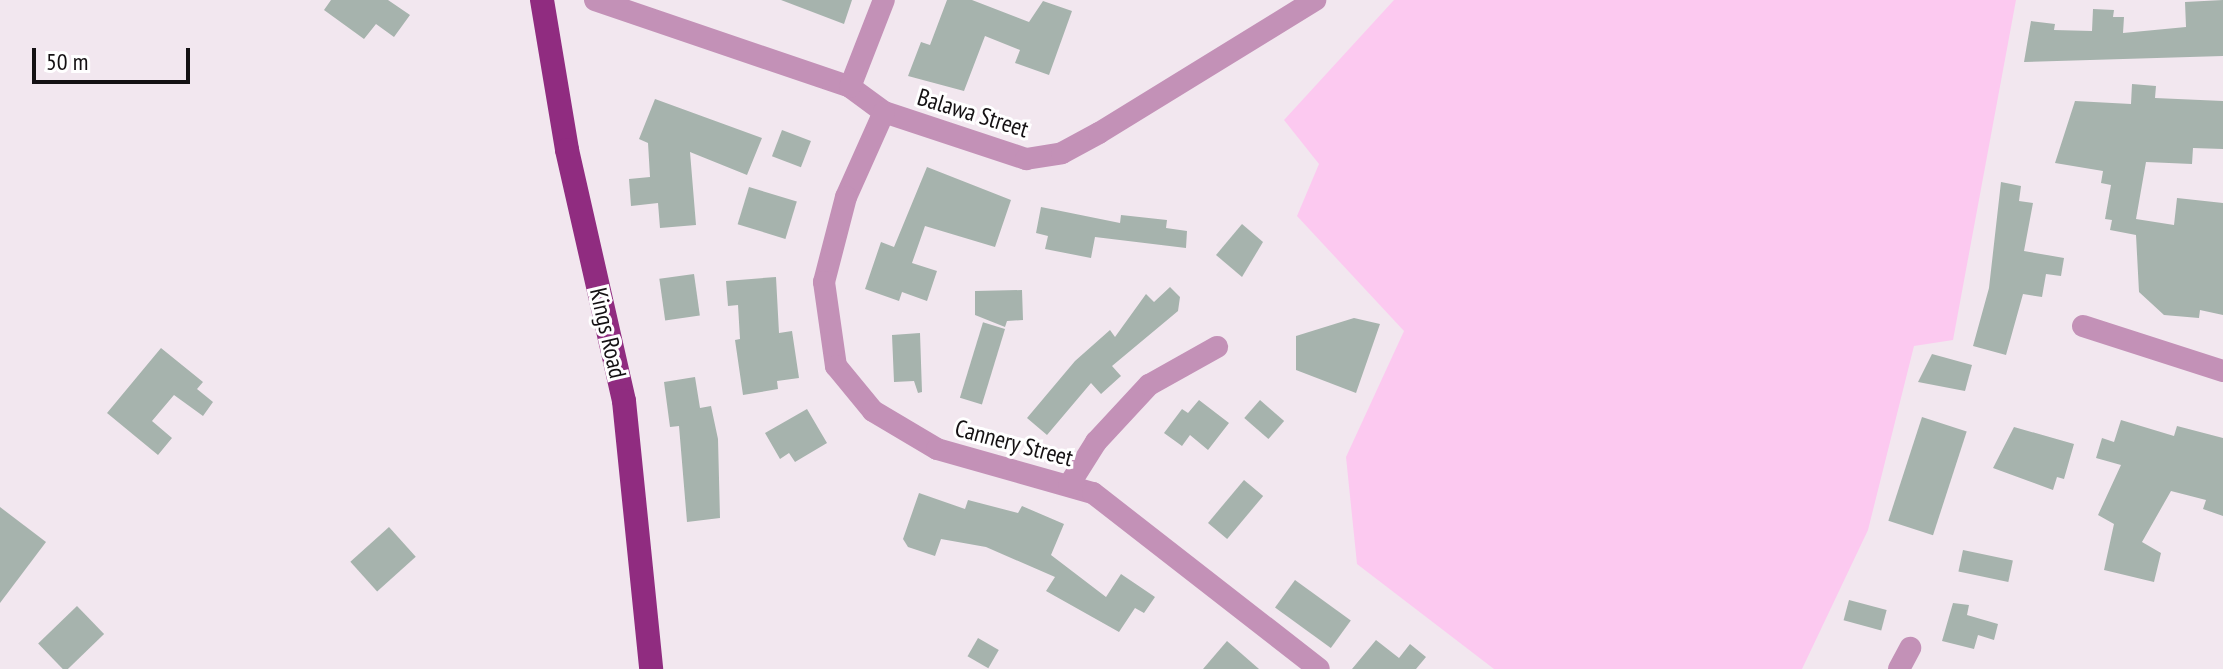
<!DOCTYPE html>
<style>
body{margin:0}
#map{position:relative;width:2223px;height:669px;overflow:hidden;background:#f2e7ef;font-family:"PT Sans Narrow",sans-serif}
div>[style]{position:absolute}
[style*='--x']{left:calc(var(--x)*1px);top:calc(var(--y)*1px);width:calc(var(--w)*1px);rotate:calc(var(--a)*1deg)}
.green>*{inset:0;background:#fcc9f0}
.building>*{inset:0;background:#a6b3ad;transform-origin:0 0}
.minor>*{height:22px;margin:-11px;padding:0 11px;transform-origin:11px;border-radius:11px;background:#c391b7}
.trunk>*{height:24px;margin:-12px;padding:0 12px;transform-origin:12px;border-radius:12px;background:#902c80}
span{translate:-50% -50%;white-space:nowrap;text-align:center;line-height:1.15;-webkit-text-stroke:6px #fff;paint-order:stroke}
.street-label{font-size:24px;color:#141113}
.scale{position:absolute;left:32px;top:48px;width:158px;height:36px;box-sizing:border-box;border:4px solid #141113;border-top:0;padding-left:10px;font-size:24px;line-height:28px;white-space:nowrap;color:#141113;-webkit-text-stroke:6px #fff;paint-order:stroke}
</style>
<div id="map">
<div class="green">
<div style="clip-path:polygon(1394px 0,2016px 0,1953px 340px,1914px 346px,1868px 530px,1802px 669px,1494px 669px,1357px 564px,1346px 457px,1404px 331px,1297px 216px,1319px 164px,1284px 120px)"></div>
</div>
<div class="building">
<div style="clip-path:polygon(331px 0,388px 0,410px 15px,394px 37px,376px 24px,364px 39px,324px 10px)"></div>
<div style="clip-path:polygon(781px 0,852px 0,844px 24px)"></div>
<div style="clip-path:polygon(947px 0,972px 0,1029px 22px,1043px 1px,1072px 11px,1049px 75px,1015px 63px,1020px 50px,985px 36px,964px 91px,908px 76px,921px 42px,930px 45px)"></div>
<div style="clip-path:polygon(2223px 0,2223px 56px,2024px 62px,2031px 21px,2055px 24px,2054px 30px,2092px 31px,2093px 9px,2114px 10px,2113px 17px,2124px 17px,2123px 33px,2186px 27px,2185px 2px)"></div>
<div style="clip-path:polygon(2132px 84px,2156px 86px,2155px 98px,2223px 101px,2223px 149px,2193px 148px,2192px 164px,2146px 162px,2136px 219px,2174px 225px,2177px 198px,2223px 203px,2223px 315px,2200px 310px,2199px 318px,2164px 315px,2139px 292px,2136px 235px,2110px 230px,2112px 220px,2105px 219px,2111px 185px,2101px 183px,2103px 171px,2055px 163px,2075px 101px,2131px 104px)"></div>
<div style="clip-path:polygon(655px 99px,762px 138px,747px 175px,690px 152px,696px 225px,660px 228px,658px 203px,631px 206px,629px 179px,650px 177px,648px 143px,639px 139px)"></div>
<div style="left:782px;top:130px;width:31px;height:28px;rotate:21deg"></div>
<div style="clip-path:polygon(927px 167px,1011px 200px,995px 247px,925px 226px,912px 263px,937px 271px,927px 301px,902px 292px,899px 301px,865px 289px,881px 242px,894px 247px)"></div>
<div style="clip-path:polygon(2001px 182px,2021px 186px,2019px 201px,2033px 203px,2024px 251px,2064px 258px,2061px 276px,2046px 274px,2042px 297px,2023px 294px,2006px 355px,1973px 346px,1989px 288px)"></div>
<div style="left:749px;top:187px;width:50px;height:39px;rotate:17deg"></div>
<div style="clip-path:polygon(1041px 207px,1120px 223px,1121px 215px,1167px 220px,1166px 228px,1187px 231px,1186px 248px,1095px 237px,1091px 258px,1045px 249px,1048px 236px,1036px 233px)"></div>
<div style="clip-path:polygon(1242px 224px,1263px 242px,1242px 277px,1216px 255px)"></div>
<div style="left:694px;top:274px;width:42px;height:35px;rotate:82deg"></div>
<div style="clip-path:polygon(776px 277px,779px 333px,792px 331px,799px 378px,777px 381px,778px 389px,743px 395px,735px 340px,740px 339px,738px 305px,728px 306px,726px 281px)"></div>
<div style="clip-path:polygon(1170px 287px,1180px 297px,1178px 311px,1112px 366px,1121px 376px,1101px 394px,1091px 383px,1047px 435px,1027px 418px,1075px 361px,1110px 330px,1115px 337px,1146px 294px,1154px 302px)"></div>
<div style="clip-path:polygon(1022px 290px,1023px 320px,1007px 321px,1005px 327px,975px 315px,975px 291px)"></div>
<div style="clip-path:polygon(1354px 318px,1380px 324px,1356px 393px,1296px 370px,1296px 336px)"></div>
<div style="left:1005px;top:329px;width:79px;height:23px;rotate:107deg"></div>
<div style="clip-path:polygon(920px 333px,922px 392px,918px 393px,914px 381px,894px 382px,892px 335px)"></div>
<div style="clip-path:polygon(161px 348px,203px 382px,197px 389px,213px 402px,203px 416px,174px 395px,152px 421px,172px 438px,158px 455px,107px 413px)"></div>
<div style="clip-path:polygon(1932px 354px,1972px 365px,1965px 391px,1918px 382px)"></div>
<div style="clip-path:polygon(695px 377px,700px 408px,711px 406px,718px 439px,720px 518px,687px 522px,679px 426px,670px 427px,664px 382px)"></div>
<div style="clip-path:polygon(1199px 400px,1229px 423px,1208px 450px,1190px 435px,1182px 446px,1164px 433px,1182px 409px,1188px 413px)"></div>
<div style="left:1260px;top:400px;width:32px;height:24px;rotate:41deg"></div>
<div style="clip-path:polygon(807px 409px,827px 443px,795px 462px,789px 453px,780px 459px,765px 433px)"></div>
<div style="left:1922px;top:417px;width:47px;height:109px;rotate:18deg"></div>
<div style="clip-path:polygon(2121px 420px,2174px 436px,2177px 426px,2223px 438px,2223px 516px,2203px 509px,2206px 500px,2171px 491px,2142px 542px,2161px 553px,2154px 582px,2104px 570px,2114px 524px,2098px 515px,2121px 465px,2096px 458px,2102px 438px,2114px 442px)"></div>
<div style="clip-path:polygon(2014px 427px,2074px 444px,2064px 479px,2057px 477px,2053px 490px,1993px 468px)"></div>
<div style="left:1244px;top:480px;width:25px;height:56px;rotate:40deg"></div>
<div style="clip-path:polygon(919px 493px,965px 509px,968px 500px,1018px 513px,1022px 506px,1064px 524px,1051px 555px,1106px 597px,1121px 574px,1155px 597px,1144px 613px,1135px 608px,1119px 632px,1046px 591px,1055px 577px,986px 547px,941px 539px,935px 556px,908px 547px,903px 539px)"></div>
<div style="clip-path:polygon(0 507px,46px 542px,0 603px)"></div>
<div style="left:389px;top:527px;width:40px;height:52px;rotate:48deg"></div>
<div style="left:1963px;top:550px;width:51px;height:22px;rotate:12deg"></div>
<div style="left:1295px;top:580px;width:69px;height:34px;rotate:36deg"></div>
<div style="left:1849px;top:600px;width:39px;height:21px;rotate:15deg"></div>
<div style="clip-path:polygon(1953px 603px,1969px 605px,1967px 615px,1998px 624px,1994px 640px,1978px 635px,1974px 649px,1942px 641px)"></div>
<div style="left:77px;top:606px;width:39px;height:54px;rotate:46deg"></div>
<div style="left:978px;top:638px;width:24px;height:21px;rotate:30deg"></div>
<div style="clip-path:polygon(1376px 640px,1399px 658px,1410px 644px,1426px 657px,1416px 669px,1352px 669px)"></div>
<div style="clip-path:polygon(1227px 641px,1259px 669px,1203px 669px)"></div>
</div>
<div class="minor">
<div style="--x:595;--y:0;--w:269;--a:18.8"></div>
<div style="--x:850;--y:87;--w:42;--a:36.3"></div>
<div style="--x:884;--y:112;--w:150;--a:18.3"></div>
<div style="--x:1026;--y:159;--w:36;--a:-9"></div>
<div style="--x:1062;--y:153;--w:42;--a:-28.4"></div>
<div style="--x:1099;--y:133;--w:254;--a:-31.6"></div>
<div style="--x:850;--y:87;--w:93;--a:-68.7"></div>
<div style="--x:884;--y:112;--w:93;--a:114.1"></div>
<div style="--x:846;--y:197;--w:88;--a:104.5"></div>
<div style="--x:824;--y:282;--w:85;--a:81.9"></div>
<div style="--x:836;--y:366;--w:58;--a:50.6"></div>
<div style="--x:873;--y:411;--w:74;--a:30.7"></div>
<div style="--x:937;--y:449;--w:162;--a:15.8"></div>
<div style="--x:1093;--y:493;--w:286;--a:37.9"></div>
<div style="--x:2083;--y:326;--w:147;--a:17.8"></div>
<div style="--x:1069;--y:485;--w:51;--a:-57.9"></div>
<div style="--x:1096;--y:442;--w:78;--a:-47.1"></div>
<div style="--x:1149;--y:385;--w:78;--a:-29.2"></div>
<div style="--x:1899;--y:669;--w:24;--a:-62"></div>
</div>
<div class="trunk">
<div style="--x:542;--y:0;--w:152;--a:80.5"></div>
<div style="--x:567;--y:150;--w:257;--a:77.2"></div>
<div style="--x:624;--y:401;--w:269;--a:84.2"></div>
</div>
<div class="street-label">
<span style="left:973px;top:113px;rotate:17deg">Balawa Street</span>
<span style="left:608px;top:333px;rotate:77deg">Kings Road</span>
<span style="left:1014px;top:443px;rotate:15deg">Cannery Street</span>
</div>
<div class="scale">50 m</div>
</div>
